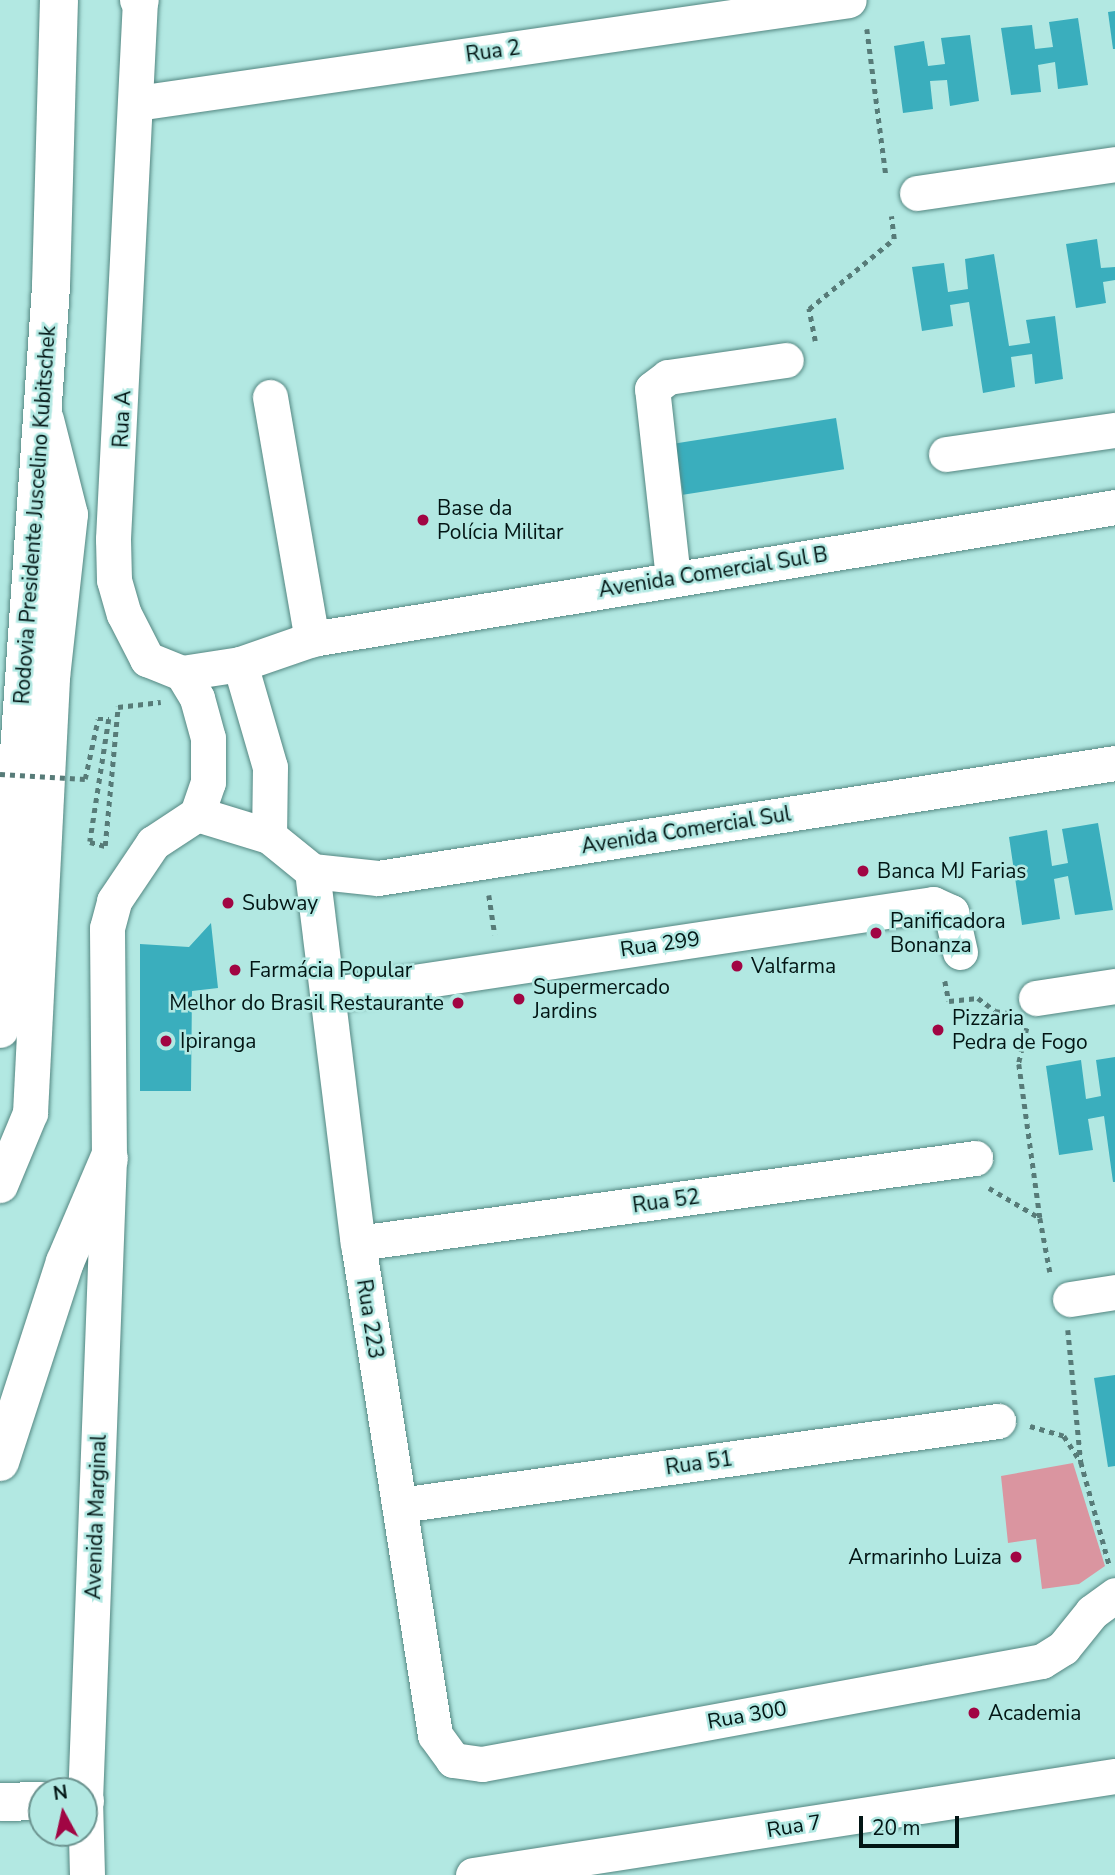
<!DOCTYPE html>
<meta charset="utf-8">
<style>
body{margin:0}
#map{position:relative;width:1115px;height:1875px;overflow:hidden;background:#b2e8e2;font-family:"Nunito Sans",sans-serif}
div>[style]{position:absolute}
[style*='--x']{left:calc(var(--x)*1px);top:calc(var(--y)*1px);width:calc(var(--w)*1px);rotate:calc(var(--a)*1deg)}
.green>*{inset:0;background:#da95a0}
.building>*{inset:0;background:#3aaebd;transform-origin:0 0}
.path>*{height:4.5px;margin-top:-2.25px;transform-origin:0;background:repeating-linear-gradient(90deg,#577b78 0 5px,transparent 0 10px)}
.roads{filter:drop-shadow(0 0 2px #548782) drop-shadow(0 0 2px #548782)}
.minor>*{height:35px;margin:-17.5px;padding:0 17.5px;transform-origin:17.5px;border-radius:17.5px;background:#fff}
.highway>*{height:38px;margin:-19px;padding:0 19px;transform-origin:19px;border-radius:19px;background:#fff}
.path-bridge>*{height:4.5px;margin-top:-2.25px;transform-origin:0;background:repeating-linear-gradient(90deg,#577b78 0 5px,transparent 0 10px)}
.dots>*{width:19px;height:19px;translate:-50% -50%;box-sizing:border-box;border:4px solid #b2e8e2;border-radius:50%}
span{translate:-50% -50%;white-space:nowrap;text-align:center;line-height:1.15;-webkit-text-stroke:5px #b2e8e2;paint-order:stroke}
.street-label{font-size:21px;color:#021514}
.poi-label{font-size:21px;color:#021514}
.left{translate:0 -50%;text-align:left}
.right{translate:-100% -50%;text-align:right}
.north{position:absolute;left:28px;top:1777px;width:70px;height:70px;box-sizing:border-box;background:#b2e8e2;border:2px solid #6c9490;border-radius:50%;rotate:352deg;font-size:19px;font-weight:700;line-height:28px;text-align:center;color:#021514}
.north::after{content:'';display:block;margin:auto;width:24px;height:32px;background:#a10543;clip-path:polygon(50% 0,100% 100%,50% 72%,0 100%)}
.scale{position:absolute;left:859px;top:1816px;width:100px;height:32px;box-sizing:border-box;border:4px solid #021514;border-top:0;padding-left:9px;font-size:21px;line-height:24px;white-space:nowrap;color:#021514;-webkit-text-stroke:5px #b2e8e2;paint-order:stroke}
</style>
<div id="map">
<div class="green">
<div style="clip-path:polygon(1073px 1463px,1105px 1566px,1079px 1584px,1042px 1589px,1036px 1539px,1008px 1543px,1001px 1476px)"></div>
</div>
<div class="building">
<div style="clip-path:polygon(1115px 11px,1115px 49px,1113px 49px,1108px 12px)"></div>
<div style="clip-path:polygon(1078px 18px,1088px 85px,1058px 89px,1055px 62px,1038px 65px,1041px 92px,1011px 95px,1001px 28px,1032px 25px,1035px 49px,1053px 47px,1049px 22px)"></div>
<div style="clip-path:polygon(970px 35px,979px 101px,950px 106px,947px 80px,930px 81px,933px 109px,903px 113px,894px 46px,924px 41px,928px 66px,945px 64px,941px 38px)"></div>
<div style="clip-path:polygon(1097px 239px,1101px 268px,1115px 267px,1115px 280px,1103px 282px,1106px 303px,1076px 308px,1066px 244px)"></div>
<div style="clip-path:polygon(994px 254px,1009px 346px,1030px 343px,1026px 320px,1055px 316px,1063px 379px,1035px 384px,1032px 354px,1011px 357px,1015px 387px,983px 393px,969px 302px,950px 305px,953px 326px,922px 331px,912px 267px,944px 263px,948px 292px,968px 289px,965px 259px)"></div>
<div style="left:836px;top:418px;width:52px;height:163px;rotate:81deg"></div>
<div style="clip-path:polygon(1098px 823px,1113px 910px,1075px 915px,1068px 876px,1054px 879px,1060px 919px,1022px 925px,1009px 837px,1047px 830px,1052px 866px,1068px 863px,1062px 829px)"></div>
<div style="clip-path:polygon(211px 923px,218px 988px,192px 991px,191px 1091px,140px 1091px,140px 944px,189px 947px)"></div>
<div style="clip-path:polygon(1115px 1057px,1115px 1182px,1113px 1182px,1104px 1116px,1088px 1119px,1093px 1150px,1059px 1155px,1046px 1066px,1081px 1060px,1086px 1099px,1101px 1096px,1096px 1060px)"></div>
<div style="clip-path:polygon(1115px 1375px,1115px 1466px,1108px 1467px,1094px 1378px)"></div>
</div>
<div class="path">
<div style="--x:867;--y:29;--w:148;--a:82.6"></div>
<div style="--x:815;--y:341;--w:33;--a:-101"></div>
<div style="--x:809;--y:309;--w:110;--a:-39.5"></div>
<div style="--x:894;--y:239;--w:23;--a:-97"></div>
<div style="--x:85;--y:779;--w:61;--a:-77.8"></div>
<div style="--x:98;--y:719;--w:11;--a:0"></div>
<div style="--x:109;--y:719;--w:124;--a:98.8"></div>
<div style="--x:90;--y:842;--w:16;--a:15"></div>
<div style="--x:105;--y:846;--w:140;--a:-84.7"></div>
<div style="--x:118;--y:707;--w:43;--a:-6.6"></div>
<div style="--x:489;--y:895;--w:40;--a:81.5"></div>
<div style="--x:945;--y:981;--w:20;--a:79"></div>
<div style="--x:949;--y:1001;--w:29;--a:-6"></div>
<div style="--x:978;--y:998;--w:21;--a:37"></div>
<div style="--x:995;--y:1011;--w:12;--a:9"></div>
<div style="--x:1027;--y:1028;--w:37;--a:103"></div>
<div style="--x:1019;--y:1064;--w:155;--a:82.2"></div>
<div style="--x:989;--y:1188;--w:59;--a:30.5"></div>
<div style="--x:1040;--y:1218;--w:55;--a:79.5"></div>
<div style="--x:1068;--y:1330;--w:133;--a:84.4"></div>
<div style="--x:1030;--y:1426;--w:35;--a:16"></div>
<div style="--x:1064;--y:1436;--w:31;--a:57"></div>
<div style="--x:1081;--y:1462;--w:106;--a:74.6"></div>
</div>
<div class="roads">
<div class="minor">
<div style="--x:140;--y:0;--w:540;--a:92.87"></div>
<div style="--x:113;--y:539;--w:41;--a:88.6"></div>
<div style="--x:114;--y:580;--w:35;--a:74"></div>
<div style="--x:124;--y:614;--w:51;--a:62.9"></div>
<div style="--x:147;--y:659;--w:38;--a:22"></div>
<div style="--x:182;--y:673;--w:59;--a:-8.8"></div>
<div style="--x:240;--y:664;--w:76;--a:-19.1"></div>
<div style="--x:312;--y:639;--w:814;--a:-9.33"></div>
<div style="--x:137;--y:103;--w:719;--a:-8.23"></div>
<div style="--x:917;--y:193;--w:200;--a:-8.3"></div>
<div style="--x:270;--y:397;--w:246;--a:80.2"></div>
<div style="--x:946;--y:454;--w:171;--a:-8.1"></div>
<div style="--x:673;--y:578;--w:190;--a:-96.3"></div>
<div style="--x:652;--y:389;--w:20;--a:-37"></div>
<div style="--x:668;--y:377;--w:119;--a:-8.2"></div>
<div style="--x:240;--y:664;--w:107;--a:73.8"></div>
<div style="--x:270;--y:767;--w:69;--a:90.8"></div>
<div style="--x:182;--y:673;--w:29;--a:59"></div>
<div style="--x:197;--y:698;--w:41;--a:74.6"></div>
<div style="--x:208;--y:738;--w:44;--a:90"></div>
<div style="--x:208;--y:782;--w:34;--a:109"></div>
<div style="--x:312;--y:871;--w:375;--a:83"></div>
<div style="--x:358;--y:1243;--w:498;--a:81.1"></div>
<div style="--x:435;--y:1735;--w:31;--a:54"></div>
<div style="--x:453;--y:1760;--w:29;--a:8"></div>
<div style="--x:482;--y:1764;--w:569;--a:-10.42"></div>
<div style="--x:1042;--y:1661;--w:25;--a:-32"></div>
<div style="--x:1063;--y:1648;--w:46;--a:-51.1"></div>
<div style="--x:1092;--y:1612;--w:29;--a:-36"></div>
<div style="--x:327;--y:995;--w:613;--a:-8.54"></div>
<div style="--x:933;--y:904;--w:20;--a:24"></div>
<div style="--x:951;--y:912;--w:41;--a:77.3"></div>
<div style="--x:1036;--y:998;--w:80;--a:-8.6"></div>
<div style="--x:0;--y:1185;--w:78;--a:-67.4"></div>
<div style="--x:30;--y:1113;--w:437;--a:-87.1"></div>
<div style="--x:52;--y:677;--w:164;--a:-83.7"></div>
<div style="--x:70;--y:514;--w:98;--a:-104.2"></div>
<div style="--x:358;--y:1243;--w:623;--a:-7.84"></div>
<div style="--x:1070;--y:1299;--w:46;--a:-8.8"></div>
<div style="--x:400;--y:1505;--w:604;--a:-8"></div>
<div style="--x:87;--y:1875;--w:74;--a:-91.5"></div>
<div style="--x:85;--y:1801;--w:642;--a:-87.86"></div>
<div style="--x:109;--y:1159;--w:231;--a:-90.5"></div>
<div style="--x:107;--y:928;--w:28;--a:-75"></div>
<div style="--x:114;--y:901;--w:70;--a:-56.1"></div>
<div style="--x:153;--y:843;--w:53;--a:-33.4"></div>
<div style="--x:197;--y:814;--w:75;--a:17"></div>
<div style="--x:269;--y:836;--w:55;--a:39.1"></div>
<div style="--x:312;--y:871;--w:66;--a:6.1"></div>
<div style="--x:378;--y:878;--w:746;--a:-8.87"></div>
<div style="--x:473;--y:1875;--w:650;--a:-8.77"></div>
</div>
<div class="highway">
<div style="--x:139;--y:0;--w:1;--a:45"></div>
<div style="--x:0;--y:1029;--w:745;--a:-86.07"></div>
<div style="--x:51;--y:286;--w:286;--a:-88.4"></div>
<div style="--x:0;--y:1462;--w:210;--a:-72"></div>
<div style="--x:65;--y:1262;--w:112;--a:-66.9"></div>
<div style="--x:84;--y:1801;--w:1;--a:0"></div>
<div style="--x:0;--y:1802;--w:42;--a:-1.4"></div>
</div>
</div>
<div class="path-bridge">
<div style="--x:0;--y:774;--w:85;--a:3.4"></div>
</div>
<div class="dots">
<div style="left:423px;top:520px;background:#a10543"></div>
<div style="left:863px;top:871px;background:#a10543"></div>
<div style="left:228px;top:903px;background:#a10543"></div>
<div style="left:876px;top:933px;background:#a10543"></div>
<div style="left:737px;top:966px;background:#a10543"></div>
<div style="left:235px;top:970px;background:#a10543"></div>
<div style="left:519px;top:999px;background:#a10543"></div>
<div style="left:458px;top:1003px;background:#a10543"></div>
<div style="left:938px;top:1030px;background:#a10543"></div>
<div style="left:166px;top:1041px;background:#a10543"></div>
<div style="left:1016px;top:1557px;background:#a10543"></div>
<div style="left:974px;top:1713px;background:#a10543"></div>
</div>
<div class="street-label">
<span style="left:493px;top:51px;rotate:-8deg">Rua 2</span>
<span style="left:122px;top:419px;rotate:-87deg">Rua A</span>
<span style="left:35px;top:515px;rotate:-86deg">Rodovia Presidente Juscelino Kubitschek</span>
<span style="left:713px;top:572px;rotate:-9deg">Avenida Comercial Sul B</span>
<span style="left:686px;top:830px;rotate:-9deg">Avenida Comercial Sul</span>
<span style="left:660px;top:944px;rotate:-8deg">Rua 299</span>
<span style="left:666px;top:1201px;rotate:-8deg">Rua 52</span>
<span style="left:370px;top:1319px;rotate:81deg">Rua 223</span>
<span style="left:699px;top:1463px;rotate:-8deg">Rua 51</span>
<span style="left:96px;top:1517px;rotate:-88deg">Avenida Marginal</span>
<span style="left:747px;top:1715px;rotate:-10deg">Rua 300</span>
<span style="left:794px;top:1826px;rotate:-9deg">Rua 7</span>
</div>
<div class="poi-label">
<span class="left" style="left:437px;top:520px">Base da<br>Polícia Militar</span>
<span class="left" style="left:877px;top:871px">Banca MJ Farias</span>
<span class="left" style="left:242px;top:903px">Subway</span>
<span class="left" style="left:890px;top:933px">Panificadora<br>Bonanza</span>
<span class="left" style="left:751px;top:966px">Valfarma</span>
<span class="left" style="left:249px;top:970px">Farmácia Popular</span>
<span class="left" style="left:533px;top:999px">Supermercado<br>Jardins</span>
<span class="right" style="left:444px;top:1003px">Melhor do Brasil Restaurante</span>
<span class="left" style="left:952px;top:1030px">Pizzaria<br>Pedra de Fogo</span>
<span class="left" style="left:180px;top:1041px">Ipiranga</span>
<span class="right" style="left:1002px;top:1557px">Armarinho Luiza</span>
<span class="left" style="left:988px;top:1713px">Academia</span>
</div>
<div class="north">N</div>
<div class="scale">20 m</div>
</div>
